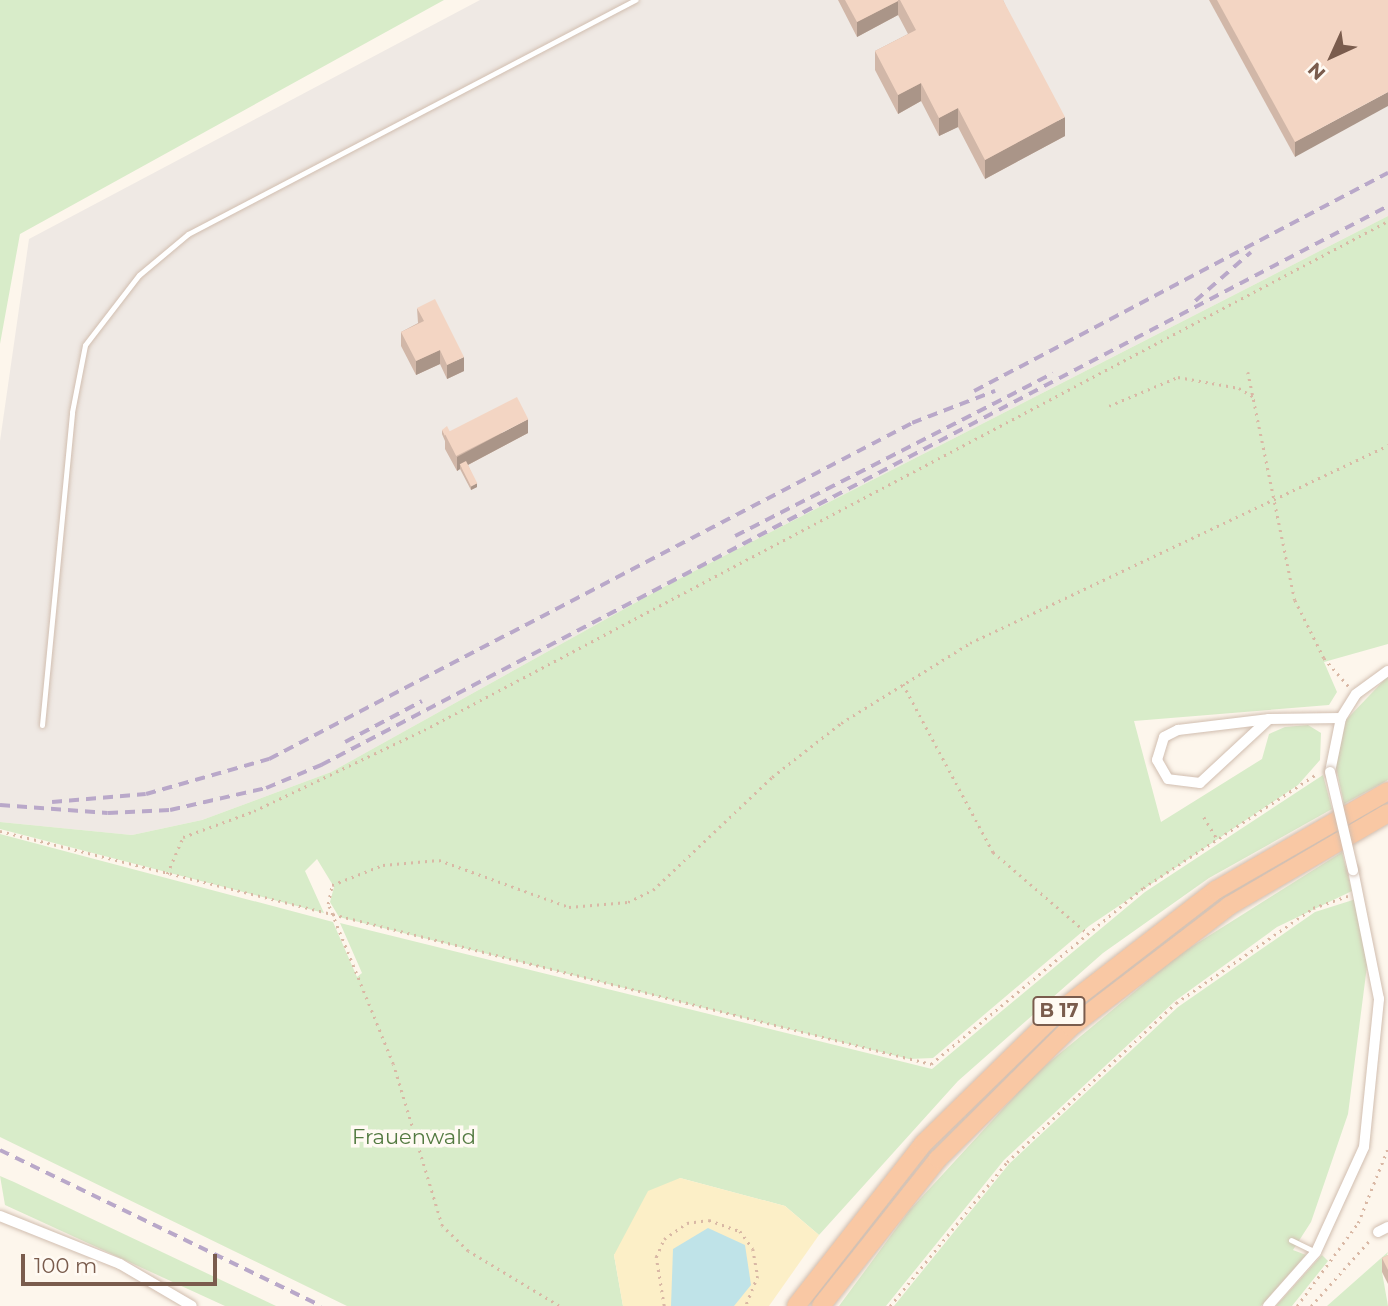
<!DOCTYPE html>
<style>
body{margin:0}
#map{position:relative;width:1388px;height:1306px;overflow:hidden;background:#fdf6ec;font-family:Montserrat,sans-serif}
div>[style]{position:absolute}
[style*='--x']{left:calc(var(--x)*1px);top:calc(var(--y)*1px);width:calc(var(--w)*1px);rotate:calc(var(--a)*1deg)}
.industrial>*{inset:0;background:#efe9e4}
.green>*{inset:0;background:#d8ecc9}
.sand>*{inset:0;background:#fcefc7}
.water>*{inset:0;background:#bfe3e8}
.path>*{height:2.5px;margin-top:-1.25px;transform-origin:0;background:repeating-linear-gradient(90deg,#d9b8a5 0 2px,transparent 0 7px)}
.roads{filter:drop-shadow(0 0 2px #d1beb0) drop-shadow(0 0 2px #d1beb0)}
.service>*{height:5px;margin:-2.5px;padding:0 2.5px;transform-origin:2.5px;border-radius:2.5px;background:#fff}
.minor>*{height:10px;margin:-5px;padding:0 5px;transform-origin:5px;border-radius:5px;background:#fff}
.trunk>*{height:18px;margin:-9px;padding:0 9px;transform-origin:9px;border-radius:9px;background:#f9c8a4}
.rail>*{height:3.5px;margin-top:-1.75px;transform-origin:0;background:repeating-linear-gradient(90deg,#b9a8c9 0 10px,transparent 0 17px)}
.bridges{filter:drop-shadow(0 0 2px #d1beb0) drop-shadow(0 0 2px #d1beb0)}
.minor-bridge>*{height:10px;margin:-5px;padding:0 5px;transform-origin:5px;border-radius:5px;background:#fff}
.wall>*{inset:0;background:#d1b7a8}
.shaded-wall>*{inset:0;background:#aa9588}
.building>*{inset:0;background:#f3d5c3;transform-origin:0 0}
span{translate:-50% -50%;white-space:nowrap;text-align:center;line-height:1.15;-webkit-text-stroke:7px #fffaf3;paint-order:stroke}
.shield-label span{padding:2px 5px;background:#fffaf3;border:2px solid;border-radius:5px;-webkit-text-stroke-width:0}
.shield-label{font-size:19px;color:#7a5c4d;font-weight:700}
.park-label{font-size:21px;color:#537a41}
.north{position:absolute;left:1297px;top:21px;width:70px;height:70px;-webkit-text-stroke:5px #fffaf3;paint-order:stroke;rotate:225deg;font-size:19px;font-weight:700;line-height:28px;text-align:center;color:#7a5c4d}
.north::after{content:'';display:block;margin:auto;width:24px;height:32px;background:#7a5c4d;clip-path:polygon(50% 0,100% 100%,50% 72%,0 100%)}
.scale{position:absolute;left:21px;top:1254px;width:196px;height:32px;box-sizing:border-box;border:4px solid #7a5c4d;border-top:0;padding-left:9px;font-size:21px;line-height:24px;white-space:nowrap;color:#7a5c4d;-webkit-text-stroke:5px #fffaf3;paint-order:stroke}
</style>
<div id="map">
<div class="industrial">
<div style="clip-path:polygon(480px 0,1388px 0,1388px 216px,671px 583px,331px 772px,202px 820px,132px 835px,0 822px,0 441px,29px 239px)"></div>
</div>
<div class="green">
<div style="clip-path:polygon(0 0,444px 0,20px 234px,0 344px)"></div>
<div style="clip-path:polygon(1388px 216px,1388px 644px,1324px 662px,1337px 692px,1329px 705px,1134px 721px,1161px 822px,1262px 759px,1269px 734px,1285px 727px,1308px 725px,1321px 733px,1320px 760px,1298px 785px,1089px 926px,933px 1058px,909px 1059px,339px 917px,330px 902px,334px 887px,317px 859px,305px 871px,324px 913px,0 829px,0 822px,132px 835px,202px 820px,331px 772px,671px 583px)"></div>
<div style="clip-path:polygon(1388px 676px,1388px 780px,1344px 804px,1336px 767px,1346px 720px)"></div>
<div style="clip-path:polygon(1323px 775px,1332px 809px,1209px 878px,1103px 953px,958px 1081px,819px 1235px,785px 1206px,680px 1178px,614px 1255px,623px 1306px,347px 1306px,0 1137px,0 834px,333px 922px,357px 977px,362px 973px,340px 923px,932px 1069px,1145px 892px)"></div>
<div style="clip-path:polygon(1342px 852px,1352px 891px,1277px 927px,1175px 1001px,1004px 1160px,886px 1306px,839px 1306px,909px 1211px,1035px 1074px,1180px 954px)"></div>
<div style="clip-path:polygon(1356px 899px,1367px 966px,1348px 1114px,1311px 1222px,1293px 1250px,1306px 1255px,1261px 1306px,894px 1306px,1009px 1164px,1178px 1007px,1315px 912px)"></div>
<div style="clip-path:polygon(0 1176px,14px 1182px,276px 1306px,225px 1306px,5px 1205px)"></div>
<div style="clip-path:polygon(1388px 1252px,1382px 1272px,1388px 1306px,1327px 1306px)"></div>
<div style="clip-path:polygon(1322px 1255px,1328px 1261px,1292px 1306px,1276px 1306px)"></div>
</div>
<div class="sand">
<div style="clip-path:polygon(680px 1178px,785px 1206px,819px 1235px,769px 1306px,623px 1306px,614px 1255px,648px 1191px)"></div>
</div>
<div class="water">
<div style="clip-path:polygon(708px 1228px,745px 1245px,751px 1285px,734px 1306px,671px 1306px,673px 1249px)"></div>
</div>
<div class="path">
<div style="--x:1248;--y:372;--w:233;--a:78.4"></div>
<div style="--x:1295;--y:600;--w:65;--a:63.4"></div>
<div style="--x:1324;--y:658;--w:38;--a:49"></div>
<div style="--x:1109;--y:406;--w:75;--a:-22.8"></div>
<div style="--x:1178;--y:377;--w:62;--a:10.2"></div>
<div style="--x:1239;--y:388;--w:17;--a:31"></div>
<div style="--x:903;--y:684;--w:191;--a:61.8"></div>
<div style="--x:993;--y:852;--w:123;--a:40.7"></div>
<div style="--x:1204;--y:817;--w:27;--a:59"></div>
<div style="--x:0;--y:831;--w:960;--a:14.05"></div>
<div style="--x:931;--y:1064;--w:276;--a:-39.7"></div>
<div style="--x:1143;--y:888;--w:209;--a:-33.3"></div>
<div style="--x:167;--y:874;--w:40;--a:-66.6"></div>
<div style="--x:183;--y:837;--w:76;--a:-20.1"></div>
<div style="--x:254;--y:811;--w:188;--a:-25.5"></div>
<div style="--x:424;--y:730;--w:1090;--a:-27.83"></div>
<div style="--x:559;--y:1306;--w:106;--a:-148.9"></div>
<div style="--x:468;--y:1251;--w:36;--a:-136"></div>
<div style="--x:442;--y:1226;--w:169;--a:-106.8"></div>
<div style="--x:393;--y:1064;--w:173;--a:-112.1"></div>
<div style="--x:328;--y:904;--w:19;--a:-78"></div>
<div style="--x:332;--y:885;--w:55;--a:-21.4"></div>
<div style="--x:383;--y:865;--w:56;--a:-5.1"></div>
<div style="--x:439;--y:860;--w:138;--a:19.9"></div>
<div style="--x:569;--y:907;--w:59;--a:-4.8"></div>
<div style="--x:628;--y:902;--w:28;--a:-26"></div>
<div style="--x:653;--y:890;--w:164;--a:-43.5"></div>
<div style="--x:772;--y:777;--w:88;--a:-38"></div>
<div style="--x:841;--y:723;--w:152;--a:-31.8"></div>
<div style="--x:970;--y:643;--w:463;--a:-25.3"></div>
<div style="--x:664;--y:1306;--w:50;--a:-99.3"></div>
<div style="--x:656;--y:1257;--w:20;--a:-66"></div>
<div style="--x:664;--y:1239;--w:28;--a:-35"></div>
<div style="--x:687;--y:1223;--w:22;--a:-8"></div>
<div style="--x:709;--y:1220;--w:33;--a:20"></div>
<div style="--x:740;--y:1231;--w:22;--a:54"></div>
<div style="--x:753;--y:1249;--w:27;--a:80"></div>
<div style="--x:758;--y:1276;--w:32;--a:112"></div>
<div style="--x:890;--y:1306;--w:186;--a:-50.9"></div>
<div style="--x:1007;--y:1162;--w:232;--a:-43.3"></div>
<div style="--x:1176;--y:1003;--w:167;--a:-34.7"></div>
<div style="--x:1313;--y:908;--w:37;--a:-19"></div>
<div style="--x:1297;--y:1306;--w:103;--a:-53.7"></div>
<div style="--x:1358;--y:1223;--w:81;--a:-68.2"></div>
<div style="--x:1311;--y:1306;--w:89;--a:-48.2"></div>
</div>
<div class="roads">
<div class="service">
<div style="--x:42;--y:725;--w:314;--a:-84.5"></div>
<div style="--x:72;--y:412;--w:68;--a:-79"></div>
<div style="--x:85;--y:345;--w:88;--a:-52.4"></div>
<div style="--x:139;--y:275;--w:64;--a:-39.9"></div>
<div style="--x:188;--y:234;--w:505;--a:-27.63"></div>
<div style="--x:1291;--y:1240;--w:28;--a:26"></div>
</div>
<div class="minor">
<div style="--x:1269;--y:719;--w:94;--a:137.2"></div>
<div style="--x:1200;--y:783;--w:32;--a:-173"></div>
<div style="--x:1168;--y:779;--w:22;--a:-120"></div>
<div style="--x:1157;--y:760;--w:24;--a:-73"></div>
<div style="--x:1164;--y:737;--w:16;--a:-27"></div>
<div style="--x:1178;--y:730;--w:92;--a:-6.9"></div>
<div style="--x:1269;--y:719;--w:72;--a:-0.8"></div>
<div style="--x:1330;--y:772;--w:55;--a:-78.5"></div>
<div style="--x:1341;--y:718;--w:28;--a:-58"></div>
<div style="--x:1356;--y:694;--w:39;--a:-36"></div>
<div style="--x:0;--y:1216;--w:129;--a:21.8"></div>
<div style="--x:120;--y:1264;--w:83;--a:30.3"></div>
<div style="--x:1378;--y:1232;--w:11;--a:-27"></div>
<div style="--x:1268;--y:1306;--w:72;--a:-48.4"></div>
<div style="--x:1316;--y:1252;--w:115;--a:-65.4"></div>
<div style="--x:1364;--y:1147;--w:149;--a:-84.2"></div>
<div style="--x:1379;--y:999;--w:132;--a:-101.4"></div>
</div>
<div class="trunk">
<div style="--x:796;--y:1306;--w:206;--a:-51.9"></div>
<div style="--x:923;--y:1144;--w:189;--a:-44.4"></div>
<div style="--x:1058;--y:1012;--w:200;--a:-37.7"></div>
<div style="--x:1216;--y:890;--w:198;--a:-29.9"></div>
<div style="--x:821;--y:1306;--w:188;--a:-51.5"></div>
<div style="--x:938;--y:1159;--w:187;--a:-44.8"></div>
<div style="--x:1071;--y:1027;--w:199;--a:-37.4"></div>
<div style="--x:1229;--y:906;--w:184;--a:-30.3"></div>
</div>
</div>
<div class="rail">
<div style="--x:1195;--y:301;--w:74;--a:-41.2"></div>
<div style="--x:974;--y:391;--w:468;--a:-27.8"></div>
<div style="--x:735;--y:536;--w:357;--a:-27.1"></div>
<div style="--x:345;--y:742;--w:87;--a:-28"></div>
<div style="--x:52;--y:802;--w:94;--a:-4.9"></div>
<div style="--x:146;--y:794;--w:128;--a:-15.9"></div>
<div style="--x:269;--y:759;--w:725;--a:-27.59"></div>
<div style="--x:912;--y:423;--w:89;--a:-21.1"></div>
<div style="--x:0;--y:805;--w:108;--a:4.2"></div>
<div style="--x:108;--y:813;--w:62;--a:-2.8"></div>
<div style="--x:170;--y:810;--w:98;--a:-12.9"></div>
<div style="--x:266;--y:788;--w:60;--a:-22.7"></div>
<div style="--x:321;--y:765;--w:1205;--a:-27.65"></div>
<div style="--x:0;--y:1150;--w:357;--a:25.9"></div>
</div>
<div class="bridges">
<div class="minor-bridge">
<div style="--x:1330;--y:772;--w:101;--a:76.8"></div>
</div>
</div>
<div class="wall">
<div style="clip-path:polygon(838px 0,1003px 0,1065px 136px,985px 179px,958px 127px,939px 136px,921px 101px,898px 114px,875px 70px,875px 51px,908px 34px,898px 15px,857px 37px)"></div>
<div style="clip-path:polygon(1209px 0,1388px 0,1295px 157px)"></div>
<div style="clip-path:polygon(417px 308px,464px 371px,447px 379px,440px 364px,416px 375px,401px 346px,401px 332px,418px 323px)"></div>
<div style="clip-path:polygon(442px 430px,450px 432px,528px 433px,468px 465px,477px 487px,471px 490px,460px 469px,457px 471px,445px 449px,445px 441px,442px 434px)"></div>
<div style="clip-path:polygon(1388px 1255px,1388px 1284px,1382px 1272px,1382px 1258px)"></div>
</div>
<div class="shaded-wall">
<div style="clip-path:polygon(898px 1px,898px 15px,857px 37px,857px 22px)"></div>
<div style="clip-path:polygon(921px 83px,921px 101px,898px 114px,898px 95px)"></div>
<div style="clip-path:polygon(1388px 92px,1388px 106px,1295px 157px,1295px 142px)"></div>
<div style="clip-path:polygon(958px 108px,958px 127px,939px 136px,939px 118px)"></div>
<div style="clip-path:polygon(1065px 117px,1065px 136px,985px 179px,985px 160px)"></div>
<div style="clip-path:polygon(440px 350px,440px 364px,416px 375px,416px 361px)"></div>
<div style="clip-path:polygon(464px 357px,464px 371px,447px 379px,447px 365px)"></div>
<div style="clip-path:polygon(528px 419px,528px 433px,462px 468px,460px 465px,460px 469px,457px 471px,457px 457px)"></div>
<div style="clip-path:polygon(477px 483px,477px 487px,471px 490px,471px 486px)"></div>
</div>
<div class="building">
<div style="clip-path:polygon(845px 0,898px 0,898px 1px,857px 22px)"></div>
<div style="clip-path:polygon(900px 0,1003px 0,1065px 117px,985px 160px,958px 108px,939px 118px,921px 83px,898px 95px,875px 51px,916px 30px)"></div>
<div style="clip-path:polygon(1217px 0,1388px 0,1388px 92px,1295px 142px)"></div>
<div style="clip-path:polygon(435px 299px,464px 357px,447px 365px,440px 350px,416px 361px,401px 332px,424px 321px,417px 308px)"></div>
<div style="left:517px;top:397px;width:25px;height:81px;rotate:63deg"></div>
<div style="clip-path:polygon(447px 426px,450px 432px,445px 435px,445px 436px,442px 430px)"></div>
<div style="left:466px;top:461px;width:25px;height:7px;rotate:63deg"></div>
<div style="clip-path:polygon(1388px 1255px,1388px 1270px,1382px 1258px)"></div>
</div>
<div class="shield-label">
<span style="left:1059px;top:1011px">B 17</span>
</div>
<div class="park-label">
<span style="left:414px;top:1137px">Frauenwald</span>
</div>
<div class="north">N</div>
<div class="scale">100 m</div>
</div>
